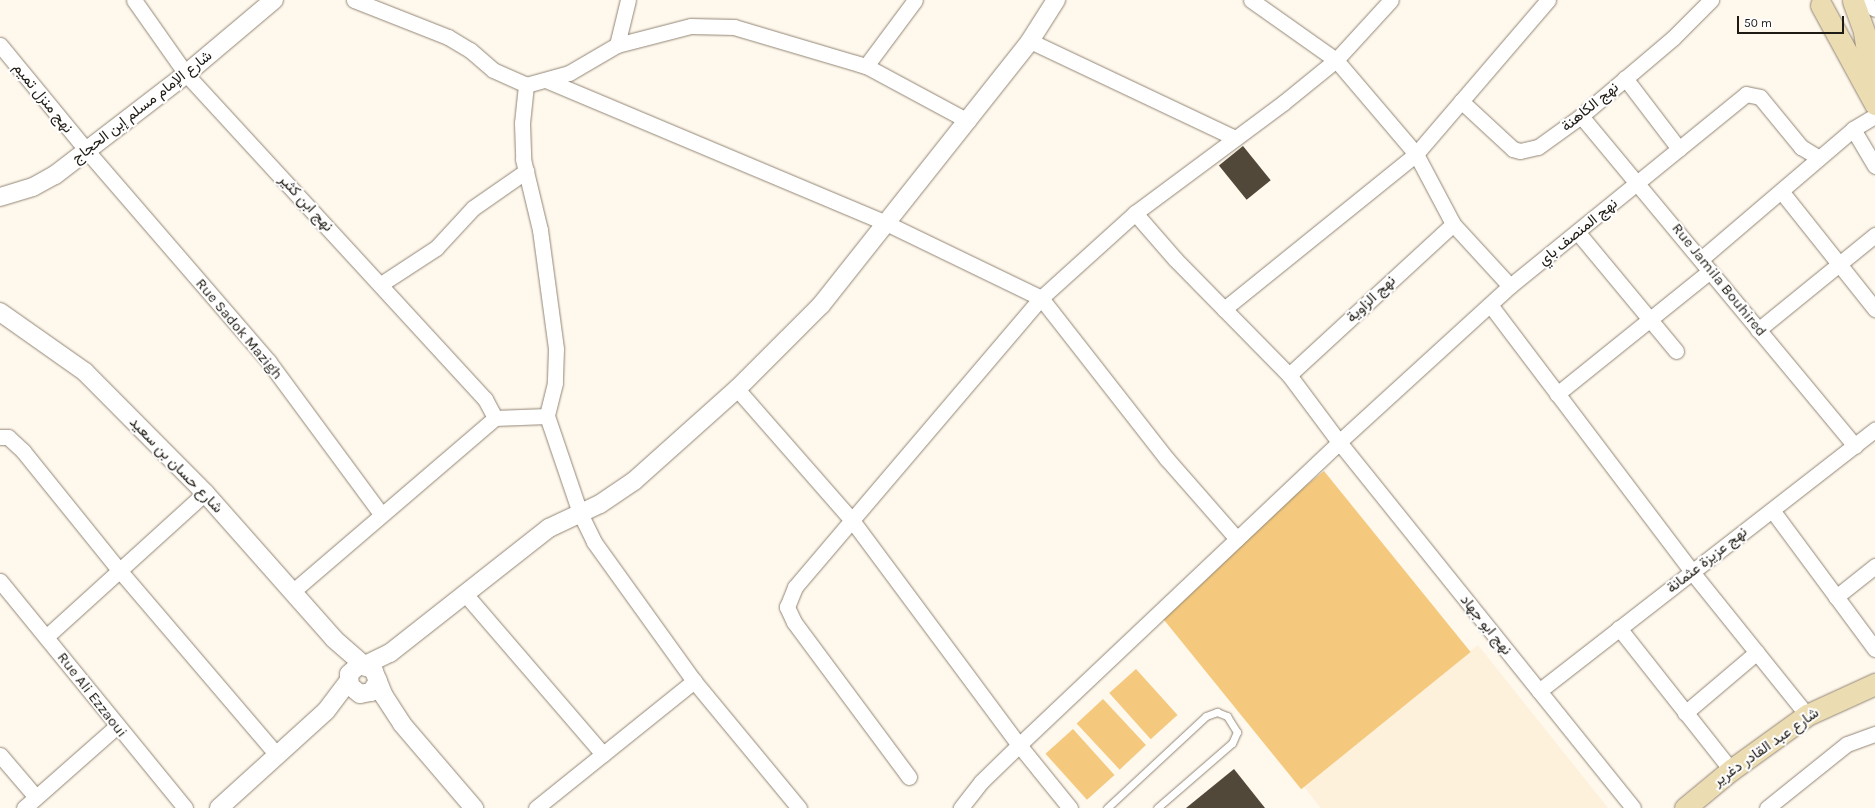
<!DOCTYPE html>
<meta charset="utf-8">
<style>
body{margin:0}
#map{position:relative;width:1875px;height:808px;overflow:hidden;background:#fff8ed;font-family:Karla,Vazirmatn,sans-serif}
div>[style]{position:absolute}
[style*='--x']{left:calc(var(--x)*1px);top:calc(var(--y)*1px);width:calc(var(--w)*1px);rotate:calc(var(--a)*1deg)}
.built>*{inset:0;background:#fdf1dc}
.green>*{inset:0;background:#f4c97e;transform-origin:0 0}
.building>*{inset:0;background:#524839;transform-origin:0 0}
.roads{filter:drop-shadow(0 0 1px #918675) drop-shadow(0 0 1px #918675)}
.service>*{height:7px;margin:-3.5px;padding:0 3.5px;transform-origin:3.5px;border-radius:3.5px;background:#fff}
.minor>*{height:15px;margin:-7.5px;padding:0 7.5px;transform-origin:7.5px;border-radius:7.5px;background:#fff}
.tertiary>*{height:18px;margin:-9px;padding:0 9px;transform-origin:9px;border-radius:9px;background:#fff}
.secondary>*{height:21px;margin:-10.5px;padding:0 10.5px;transform-origin:10.5px;border-radius:10.5px;background:#ecdcb2}
span{translate:-50% -50%;white-space:nowrap;text-align:center;line-height:1.15;-webkit-text-stroke:4px #fff;paint-order:stroke}
.street-label{font-size:15px;color:#1e1a14}
.scale{position:absolute;left:1737px;top:16px;width:107px;height:18px;box-sizing:border-box;border:2px solid #1e1a14;border-top:0;padding-left:5px;font-size:12px;line-height:14px;white-space:nowrap;color:#1e1a14;-webkit-text-stroke:3px #fff;paint-order:stroke}
</style>
<div id="map">
<div class="built">
<div style="clip-path:polygon(1478px 645px,1608px 808px,1321px 808px,1301px 783px)"></div>
</div>
<div class="green">
<div style="left:1324px;top:471px;width:233px;height:218px;rotate:51deg"></div>
<div style="left:1136px;top:669px;width:62px;height:36px;rotate:48deg"></div>
<div style="left:1103px;top:699px;width:63px;height:36px;rotate:47deg"></div>
<div style="left:1073px;top:729px;width:62px;height:37px;rotate:48deg"></div>
</div>
<div class="building">
<div style="left:1243px;top:146px;width:44px;height:31px;rotate:51deg"></div>
<div style="clip-path:polygon(1234px 769px,1265px 808px,1186px 808px)"></div>
</div>
<div class="roads">
<div class="service">
<div style="--x:1107;--y:808;--w:135;--a:-42.9"></div>
<div style="--x:1206;--y:716;--w:12;--a:-20"></div>
<div style="--x:1217;--y:712;--w:11;--a:22"></div>
<div style="--x:1227;--y:716;--w:19;--a:58"></div>
<div style="--x:1237;--y:732;--w:12;--a:114"></div>
<div style="--x:1232;--y:743;--w:99;--a:139.1"></div>
</div>
<div class="minor">
<div style="--x:134;--y:0;--w:90;--a:54.9"></div>
<div style="--x:186;--y:74;--w:442;--a:47.4"></div>
<div style="--x:485;--y:399;--w:21;--a:62"></div>
<div style="--x:495;--y:418;--w:267;--a:139.4"></div>
<div style="--x:354;--y:0;--w:101;--a:21.5"></div>
<div style="--x:448;--y:37;--w:26;--a:31"></div>
<div style="--x:470;--y:50;--w:30;--a:41"></div>
<div style="--x:493;--y:70;--w:36;--a:24"></div>
<div style="--x:526;--y:85;--w:45;--a:-15.6"></div>
<div style="--x:569;--y:73;--w:56;--a:-30.3"></div>
<div style="--x:617;--y:45;--w:76;--a:-14.4"></div>
<div style="--x:691;--y:26;--w:43;--a:1.3"></div>
<div style="--x:734;--y:27;--w:138;--a:16.5"></div>
<div style="--x:866;--y:66;--w:116;--a:28.3"></div>
<div style="--x:1251;--y:0;--w:104;--a:35.2"></div>
<div style="--x:1336;--y:60;--w:123;--a:49.6"></div>
<div style="--x:1416;--y:154;--w:79;--a:62.1"></div>
<div style="--x:1453;--y:224;--w:84;--a:47.4"></div>
<div style="--x:1859;--y:0;--w:18;--a:29"></div>
<div style="--x:1030;--y:41;--w:227;--a:25.3"></div>
<div style="--x:0;--y:45;--w:137;--a:50.6"></div>
<div style="--x:87;--y:151;--w:279;--a:49.2"></div>
<div style="--x:269;--y:362;--w:189;--a:53.6"></div>
<div style="--x:617;--y:45;--w:46;--a:-76.3"></div>
<div style="--x:866;--y:66;--w:82;--a:-53.4"></div>
<div style="--x:1625;--y:78;--w:89;--a:52.7"></div>
<div style="--x:546;--y:80;--w:369;--a:22.8"></div>
<div style="--x:886;--y:223;--w:172;--a:25.8"></div>
<div style="--x:1041;--y:298;--w:204;--a:52"></div>
<div style="--x:1167;--y:459;--w:106;--a:48.8"></div>
<div style="--x:526;--y:85;--w:38;--a:96"></div>
<div style="--x:522;--y:123;--w:36;--a:88"></div>
<div style="--x:523;--y:159;--w:73;--a:76.5"></div>
<div style="--x:540;--y:230;--w:120;--a:82.3"></div>
<div style="--x:556;--y:349;--w:34;--a:92"></div>
<div style="--x:555;--y:383;--w:34;--a:104"></div>
<div style="--x:547;--y:416;--w:102;--a:71.2"></div>
<div style="--x:580;--y:513;--w:32;--a:64"></div>
<div style="--x:594;--y:542;--w:171;--a:54.3"></div>
<div style="--x:694;--y:681;--w:165;--a:50.4"></div>
<div style="--x:1461;--y:101;--w:71;--a:42.7"></div>
<div style="--x:1513;--y:149;--w:7;--a:16"></div>
<div style="--x:1520;--y:151;--w:18;--a:-13"></div>
<div style="--x:1538;--y:147;--w:53;--a:-35.8"></div>
<div style="--x:1581;--y:116;--w:121;--a:-40.3"></div>
<div style="--x:1673;--y:38;--w:54;--a:-45"></div>
<div style="--x:1581;--y:116;--w:429;--a:50.3"></div>
<div style="--x:1853;--y:129;--w:43;--a:59.3"></div>
<div style="--x:1781;--y:191;--w:151;--a:51.5"></div>
<div style="--x:1135;--y:213;--w:61;--a:49"></div>
<div style="--x:1175;--y:259;--w:163;--a:45.5"></div>
<div style="--x:1289;--y:375;--w:84;--a:53.3"></div>
<div style="--x:1339;--y:442;--w:469;--a:51.2"></div>
<div style="--x:1579;--y:234;--w:152;--a:50.3"></div>
<div style="--x:1701;--y:259;--w:200;--a:-40.5"></div>
<div style="--x:1853;--y:129;--w:26;--a:-31"></div>
<div style="--x:381;--y:284;--w:66;--a:-33.2"></div>
<div style="--x:436;--y:248;--w:54;--a:-47.2"></div>
<div style="--x:473;--y:208;--w:65;--a:-34.9"></div>
<div style="--x:1491;--y:306;--w:333;--a:52.9"></div>
<div style="--x:1692;--y:572;--w:184;--a:51.2"></div>
<div style="--x:1224;--y:309;--w:247;--a:-38.9"></div>
<div style="--x:1416;--y:154;--w:203;--a:-49.4"></div>
<div style="--x:1758;--y:330;--w:151;--a:-39.1"></div>
<div style="--x:1289;--y:375;--w:223;--a:-42.6"></div>
<div style="--x:737;--y:389;--w:173;--a:48.8"></div>
<div style="--x:851;--y:519;--w:282;--a:53.4"></div>
<div style="--x:1019;--y:745;--w:53;--a:135.8"></div>
<div style="--x:981;--y:782;--w:33;--a:128"></div>
<div style="--x:1557;--y:394;--w:196;--a:-38.8"></div>
<div style="--x:495;--y:418;--w:52;--a:-2.2"></div>
<div style="--x:0;--y:437;--w:8;--a:0"></div>
<div style="--x:8;--y:437;--w:21;--a:43"></div>
<div style="--x:23;--y:451;--w:154;--a:51.1"></div>
<div style="--x:120;--y:571;--w:242;--a:49.5"></div>
<div style="--x:1772;--y:510;--w:173;--a:53.5"></div>
<div style="--x:0;--y:581;--w:293;--a:50.8"></div>
<div style="--x:466;--y:595;--w:210;--a:49.3"></div>
<div style="--x:1836;--y:597;--w:50;--a:-38.5"></div>
<div style="--x:1619;--y:628;--w:181;--a:51.7"></div>
<div style="--x:46;--y:637;--w:215;--a:-42.2"></div>
<div style="--x:1539;--y:691;--w:426;--a:-37.9"></div>
<div style="--x:1685;--y:713;--w:94;--a:-40.3"></div>
<div style="--x:0;--y:755;--w:55;--a:49.4"></div>
<div style="--x:909;--y:777;--w:193;--a:-126.6"></div>
<div style="--x:794;--y:622;--w:17;--a:-115"></div>
<div style="--x:787;--y:607;--w:22;--a:-68"></div>
<div style="--x:795;--y:587;--w:380;--a:-49.6"></div>
<div style="--x:1041;--y:298;--w:127;--a:-42.1"></div>
<div style="--x:1135;--y:213;--w:184;--a:-36.6"></div>
<div style="--x:1283;--y:103;--w:68;--a:-39.1"></div>
<div style="--x:1336;--y:60;--w:81;--a:-47.5"></div>
<div style="--x:24;--y:808;--w:123;--a:-41.4"></div>
<div style="--x:536;--y:808;--w:203;--a:-38.8"></div>
<div style="--x:1070;--y:808;--w:81;--a:-129"></div>
<div style="--x:1019;--y:745;--w:441;--a:-43.4"></div>
<div style="--x:1339;--y:442;--w:231;--a:-42.4"></div>
<div style="--x:1510;--y:286;--w:304;--a:-39.1"></div>
<div style="--x:1746;--y:94;--w:14;--a:12"></div>
<div style="--x:1760;--y:97;--w:65;--a:50.6"></div>
<div style="--x:1801;--y:147;--w:21;--a:31"></div>
<div style="--x:1767;--y:808;--w:102;--a:-38.7"></div>
<div style="--x:1847;--y:744;--w:30;--a:-20"></div>
</div>
<div class="tertiary">
<div style="--x:0;--y:197;--w:34;--a:-17"></div>
<div style="--x:33;--y:187;--w:25;--a:-29"></div>
<div style="--x:55;--y:175;--w:165;--a:-37.6"></div>
<div style="--x:186;--y:74;--w:115;--a:-40.1"></div>
<div style="--x:0;--y:312;--w:104;--a:35.2"></div>
<div style="--x:85;--y:372;--w:170;--a:45.2"></div>
<div style="--x:205;--y:493;--w:195;--a:48.5"></div>
<div style="--x:334;--y:639;--w:38;--a:41"></div>
<div style="--x:365;--y:665;--w:28;--a:-26"></div>
<div style="--x:390;--y:653;--w:202;--a:-38.2"></div>
<div style="--x:549;--y:528;--w:56;--a:-25.2"></div>
<div style="--x:600;--y:504;--w:41;--a:-34.1"></div>
<div style="--x:634;--y:481;--w:138;--a:-41.8"></div>
<div style="--x:737;--y:389;--w:119;--a:-45"></div>
<div style="--x:821;--y:305;--w:337;--a:-51.6"></div>
<div style="--x:1030;--y:41;--w:49;--a:-57.6"></div>
<div style="--x:378;--y:681;--w:13;--a:122"></div>
<div style="--x:371;--y:692;--w:11;--a:170"></div>
<div style="--x:360;--y:694;--w:13;--a:-141"></div>
<div style="--x:350;--y:686;--w:12;--a:-95"></div>
<div style="--x:349;--y:674;--w:13;--a:-42"></div>
<div style="--x:359;--y:665;--w:15;--a:16"></div>
<div style="--x:373;--y:669;--w:29;--a:68"></div>
<div style="--x:384;--y:696;--w:33;--a:57"></div>
<div style="--x:402;--y:724;--w:111;--a:49.4"></div>
<div style="--x:219;--y:808;--w:144;--a:-42.2"></div>
<div style="--x:326;--y:711;--w:36;--a:-53"></div>
</div>
<div class="secondary">
<div style="--x:1853;--y:1;--w:33;--a:70"></div>
<div style="--x:1864;--y:32;--w:66;--a:81.3"></div>
<div style="--x:1821;--y:5;--w:113;--a:61.4"></div>
<div style="--x:1685;--y:808;--w:60;--a:-39.6"></div>
<div style="--x:1731;--y:770;--w:94;--a:-35.9"></div>
<div style="--x:1807;--y:715;--w:75;--a:-24.5"></div>
</div>
</div>
<div class="street-label">
<span style="left:43px;top:98px;rotate:51deg">نهج منزل تميم</span>
<span style="left:142px;top:107px;rotate:-38deg">شارع اﻹمام مسلم إبن الحجاج</span>
<span style="left:1590px;top:107px;rotate:-39deg">نهج الكاهنة</span>
<span style="left:306px;top:203px;rotate:47deg">نهج ابن كثير</span>
<span style="left:1578px;top:232px;rotate:-39deg">نهج المنصف باي</span>
<span style="left:1719px;top:280px;rotate:51deg">Rue Jamila Bouhired</span>
<span style="left:1371px;top:299px;rotate:-43deg">نهج الزاوية</span>
<span style="left:239px;top:329px;rotate:50deg">Rue Sadok Mazigh</span>
<span style="left:176px;top:465px;rotate:46deg">شارع حسان بن سعيد</span>
<span style="left:1707px;top:560px;rotate:-38deg">نهج عزيزة عثمانة</span>
<span style="left:1486px;top:625px;rotate:51deg">نهج ابو جهاد</span>
<span style="left:92px;top:695px;rotate:52deg">Rue Ali Ezzaoui</span>
<span style="left:1766px;top:747px;rotate:-35deg">شارع عبد القادر دغرير</span>
</div>
<div class="scale">50 m</div>
</div>
